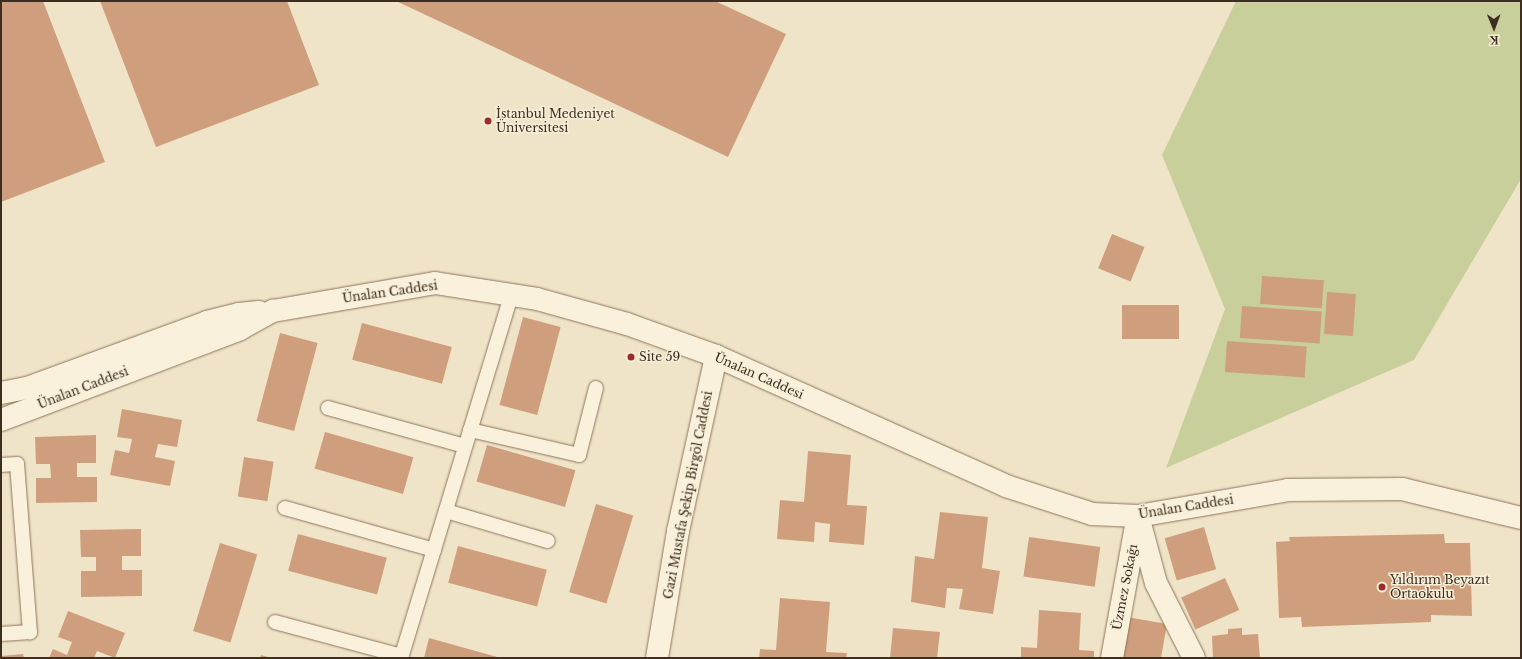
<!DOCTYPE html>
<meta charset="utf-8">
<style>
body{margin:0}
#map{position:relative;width:1522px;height:659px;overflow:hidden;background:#f0e4c8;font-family:"Libre Baskerville",serif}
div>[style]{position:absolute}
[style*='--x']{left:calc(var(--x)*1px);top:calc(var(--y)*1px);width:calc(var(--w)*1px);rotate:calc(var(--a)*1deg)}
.green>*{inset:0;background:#c9cf9b}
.building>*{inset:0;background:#cf9f7d;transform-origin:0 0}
.roads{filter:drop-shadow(0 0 1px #8d765c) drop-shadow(0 0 1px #8d765c)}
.service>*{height:14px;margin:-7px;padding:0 7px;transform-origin:7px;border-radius:7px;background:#faf1dc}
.minor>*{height:22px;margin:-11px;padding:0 11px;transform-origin:11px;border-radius:11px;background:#faf1dc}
.tertiary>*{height:22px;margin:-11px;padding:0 11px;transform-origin:11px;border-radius:11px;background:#faf1dc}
.dots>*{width:11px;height:11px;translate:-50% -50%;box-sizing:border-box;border:2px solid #f7eed8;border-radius:50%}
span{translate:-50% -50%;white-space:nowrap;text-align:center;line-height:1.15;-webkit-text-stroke:3px #f7eed8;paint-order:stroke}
.poi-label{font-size:12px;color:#3d2e20}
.left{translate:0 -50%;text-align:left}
.street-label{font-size:12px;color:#3d2e20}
.frame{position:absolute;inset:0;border:2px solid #3d2e20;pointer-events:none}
.north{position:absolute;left:1474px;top:8px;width:40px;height:40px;-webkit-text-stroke:3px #f7eed8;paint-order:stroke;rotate:179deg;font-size:11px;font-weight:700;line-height:16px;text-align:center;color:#3d2e20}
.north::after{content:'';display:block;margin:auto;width:14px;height:18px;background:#3d2e20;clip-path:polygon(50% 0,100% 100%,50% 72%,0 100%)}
</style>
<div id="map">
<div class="green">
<div style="clip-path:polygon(1236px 1px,1521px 1px,1521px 179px,1414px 360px,1166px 468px,1225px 309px,1162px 155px)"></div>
</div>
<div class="building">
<div style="clip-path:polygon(1px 1px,43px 1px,105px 162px,1px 202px)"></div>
<div style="clip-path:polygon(100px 1px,287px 1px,319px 85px,156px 147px)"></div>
<div style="clip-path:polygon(396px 1px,715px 1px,786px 34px,728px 157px)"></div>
<div style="left:1112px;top:234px;width:35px;height:37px;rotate:22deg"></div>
<div style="left:1262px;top:276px;width:62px;height:28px;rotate:4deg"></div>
<div style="left:1327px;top:292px;width:29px;height:42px;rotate:4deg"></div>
<div style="left:1122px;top:305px;width:57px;height:34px"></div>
<div style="left:1242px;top:306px;width:80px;height:32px;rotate:4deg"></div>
<div style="left:523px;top:317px;width:39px;height:91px;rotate:15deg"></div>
<div style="left:362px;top:323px;width:93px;height:38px;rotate:15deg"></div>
<div style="left:280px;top:333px;width:39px;height:91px;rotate:15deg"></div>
<div style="left:1227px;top:341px;width:80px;height:31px;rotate:4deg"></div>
<div style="clip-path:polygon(122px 409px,182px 420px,177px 447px,158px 444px,155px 457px,175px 461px,170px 486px,110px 475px,115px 450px,129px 453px,132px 439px,117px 437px)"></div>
<div style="left:325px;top:432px;width:92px;height:38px;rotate:16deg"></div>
<div style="clip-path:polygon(96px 435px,96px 463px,77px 463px,77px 477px,97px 477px,97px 502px,36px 503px,36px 478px,51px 478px,50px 464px,36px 464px,35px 437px)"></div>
<div style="left:487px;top:445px;width:92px;height:38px;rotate:16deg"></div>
<div style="clip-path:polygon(808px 451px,851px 455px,847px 505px,867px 506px,864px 545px,829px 542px,830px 524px,815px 522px,814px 542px,777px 539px,780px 500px,804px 502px)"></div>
<div style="left:244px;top:457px;width:30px;height:40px;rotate:9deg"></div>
<div style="left:596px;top:504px;width:39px;height:92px;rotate:17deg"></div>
<div style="clip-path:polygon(940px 512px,988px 517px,982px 568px,1000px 571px,993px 614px,959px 609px,963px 589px,947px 588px,945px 608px,911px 602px,915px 556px,934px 559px)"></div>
<div style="left:1204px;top:527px;width:44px;height:41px;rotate:74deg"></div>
<div style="clip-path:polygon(141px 529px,141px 556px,122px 556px,122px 570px,142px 570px,142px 596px,81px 597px,81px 571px,96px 571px,96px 557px,81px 557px,80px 530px)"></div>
<div style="left:298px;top:534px;width:92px;height:38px;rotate:15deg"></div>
<div style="clip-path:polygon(1444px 534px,1445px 543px,1470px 543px,1472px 616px,1431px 615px,1431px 622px,1302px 627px,1301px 617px,1279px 618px,1276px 542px,1290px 541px,1289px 537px)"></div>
<div style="left:1029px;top:537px;width:72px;height:40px;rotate:8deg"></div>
<div style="left:220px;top:543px;width:39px;height:92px;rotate:17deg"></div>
<div style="left:458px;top:546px;width:92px;height:38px;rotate:15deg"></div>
<div style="left:1225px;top:578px;width:35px;height:48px;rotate:66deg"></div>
<div style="clip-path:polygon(780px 598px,830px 602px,826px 652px,847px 653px,846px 658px,759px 658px,760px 649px,776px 650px)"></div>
<div style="clip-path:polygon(1039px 610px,1081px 613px,1079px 650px,1094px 651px,1094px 658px,1021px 658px,1021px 647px,1037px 648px)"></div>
<div style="clip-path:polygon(68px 611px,125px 633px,115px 658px,97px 651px,94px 658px,49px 658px,53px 649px,67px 655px,72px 642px,58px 637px)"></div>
<div style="clip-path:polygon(1127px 617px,1167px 624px,1161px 658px,1120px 658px)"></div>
<div style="clip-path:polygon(893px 628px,940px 632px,937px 658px,890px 658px)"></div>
<div style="clip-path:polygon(1242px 628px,1242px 635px,1258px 634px,1260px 658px,1213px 658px,1212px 636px,1228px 634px,1228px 629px)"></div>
<div style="clip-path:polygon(429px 638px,501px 658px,424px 658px)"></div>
<div style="clip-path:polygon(23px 654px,24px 658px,1px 658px,1px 656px)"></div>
<div style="clip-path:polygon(261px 655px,271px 658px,260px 658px)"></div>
</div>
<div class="roads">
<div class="service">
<div style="--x:328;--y:408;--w:142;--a:15.5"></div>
<div style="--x:470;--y:430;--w:112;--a:12.9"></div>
<div style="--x:579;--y:455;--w:69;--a:-75.8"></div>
<div style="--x:1;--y:465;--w:16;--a:-4"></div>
<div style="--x:17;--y:464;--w:169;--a:85.6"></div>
<div style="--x:30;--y:632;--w:29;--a:176"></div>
<div style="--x:285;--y:508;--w:155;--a:15.7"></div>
<div style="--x:446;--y:511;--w:106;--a:16.4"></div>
<div style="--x:275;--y:622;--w:131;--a:15"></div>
<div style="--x:401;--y:658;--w:379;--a:-73.1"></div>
</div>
<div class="minor">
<div style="--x:1138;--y:516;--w:69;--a:75"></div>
<div style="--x:1156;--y:583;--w:84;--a:63.1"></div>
<div style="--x:657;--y:658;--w:129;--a:-80.6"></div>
<div style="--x:678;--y:531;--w:179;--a:-77.7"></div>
<div style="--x:1112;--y:658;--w:139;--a:-79.7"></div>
</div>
<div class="tertiary">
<div style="--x:1;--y:393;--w:26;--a:-11"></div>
<div style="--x:27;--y:388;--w:192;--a:-20.1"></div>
<div style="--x:207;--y:322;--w:33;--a:-14"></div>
<div style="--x:239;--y:314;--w:20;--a:-6"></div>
<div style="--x:1;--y:420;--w:256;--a:-20.8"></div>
<div style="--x:240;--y:329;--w:38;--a:-29"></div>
<div style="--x:273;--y:311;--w:164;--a:-9.8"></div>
<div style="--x:435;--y:283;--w:103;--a:8.9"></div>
<div style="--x:537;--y:299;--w:93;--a:15.5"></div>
<div style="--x:627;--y:324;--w:95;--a:19.8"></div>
<div style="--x:716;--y:356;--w:318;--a:24.1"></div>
<div style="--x:1006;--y:486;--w:90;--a:18"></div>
<div style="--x:1092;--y:514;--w:46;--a:2.5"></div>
<div style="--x:1138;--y:516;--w:152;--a:-9.8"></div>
<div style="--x:1288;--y:490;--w:114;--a:-0.5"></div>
<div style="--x:1402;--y:489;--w:122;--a:13.7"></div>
</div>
</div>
<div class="dots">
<div style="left:488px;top:121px;background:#9e2a2b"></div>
<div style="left:631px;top:357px;background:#9e2a2b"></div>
<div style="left:1382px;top:587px;background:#9e2a2b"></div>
</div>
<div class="poi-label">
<span class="left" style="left:496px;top:121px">İstanbul Medeniyet<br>Üniversitesi</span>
<span class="left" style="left:639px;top:357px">Site 59</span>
<span class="left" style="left:1390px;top:587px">Yıldırım Beyazıt<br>Ortaokulu</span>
</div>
<div class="street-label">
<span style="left:390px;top:292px;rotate:-8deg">Ünalan Caddesi</span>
<span style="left:759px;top:376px;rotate:24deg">Ünalan Caddesi</span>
<span style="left:83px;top:388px;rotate:-21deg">Ünalan Caddesi</span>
<span style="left:688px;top:495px;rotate:-79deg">Gazi Mustafa Şekip Birgöl Caddesi</span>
<span style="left:1186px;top:507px;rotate:-9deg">Ünalan Caddesi</span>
<span style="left:1125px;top:587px;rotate:-79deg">Üzmez Sokağı</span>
</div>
<div class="frame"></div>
<div class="north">K</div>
</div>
